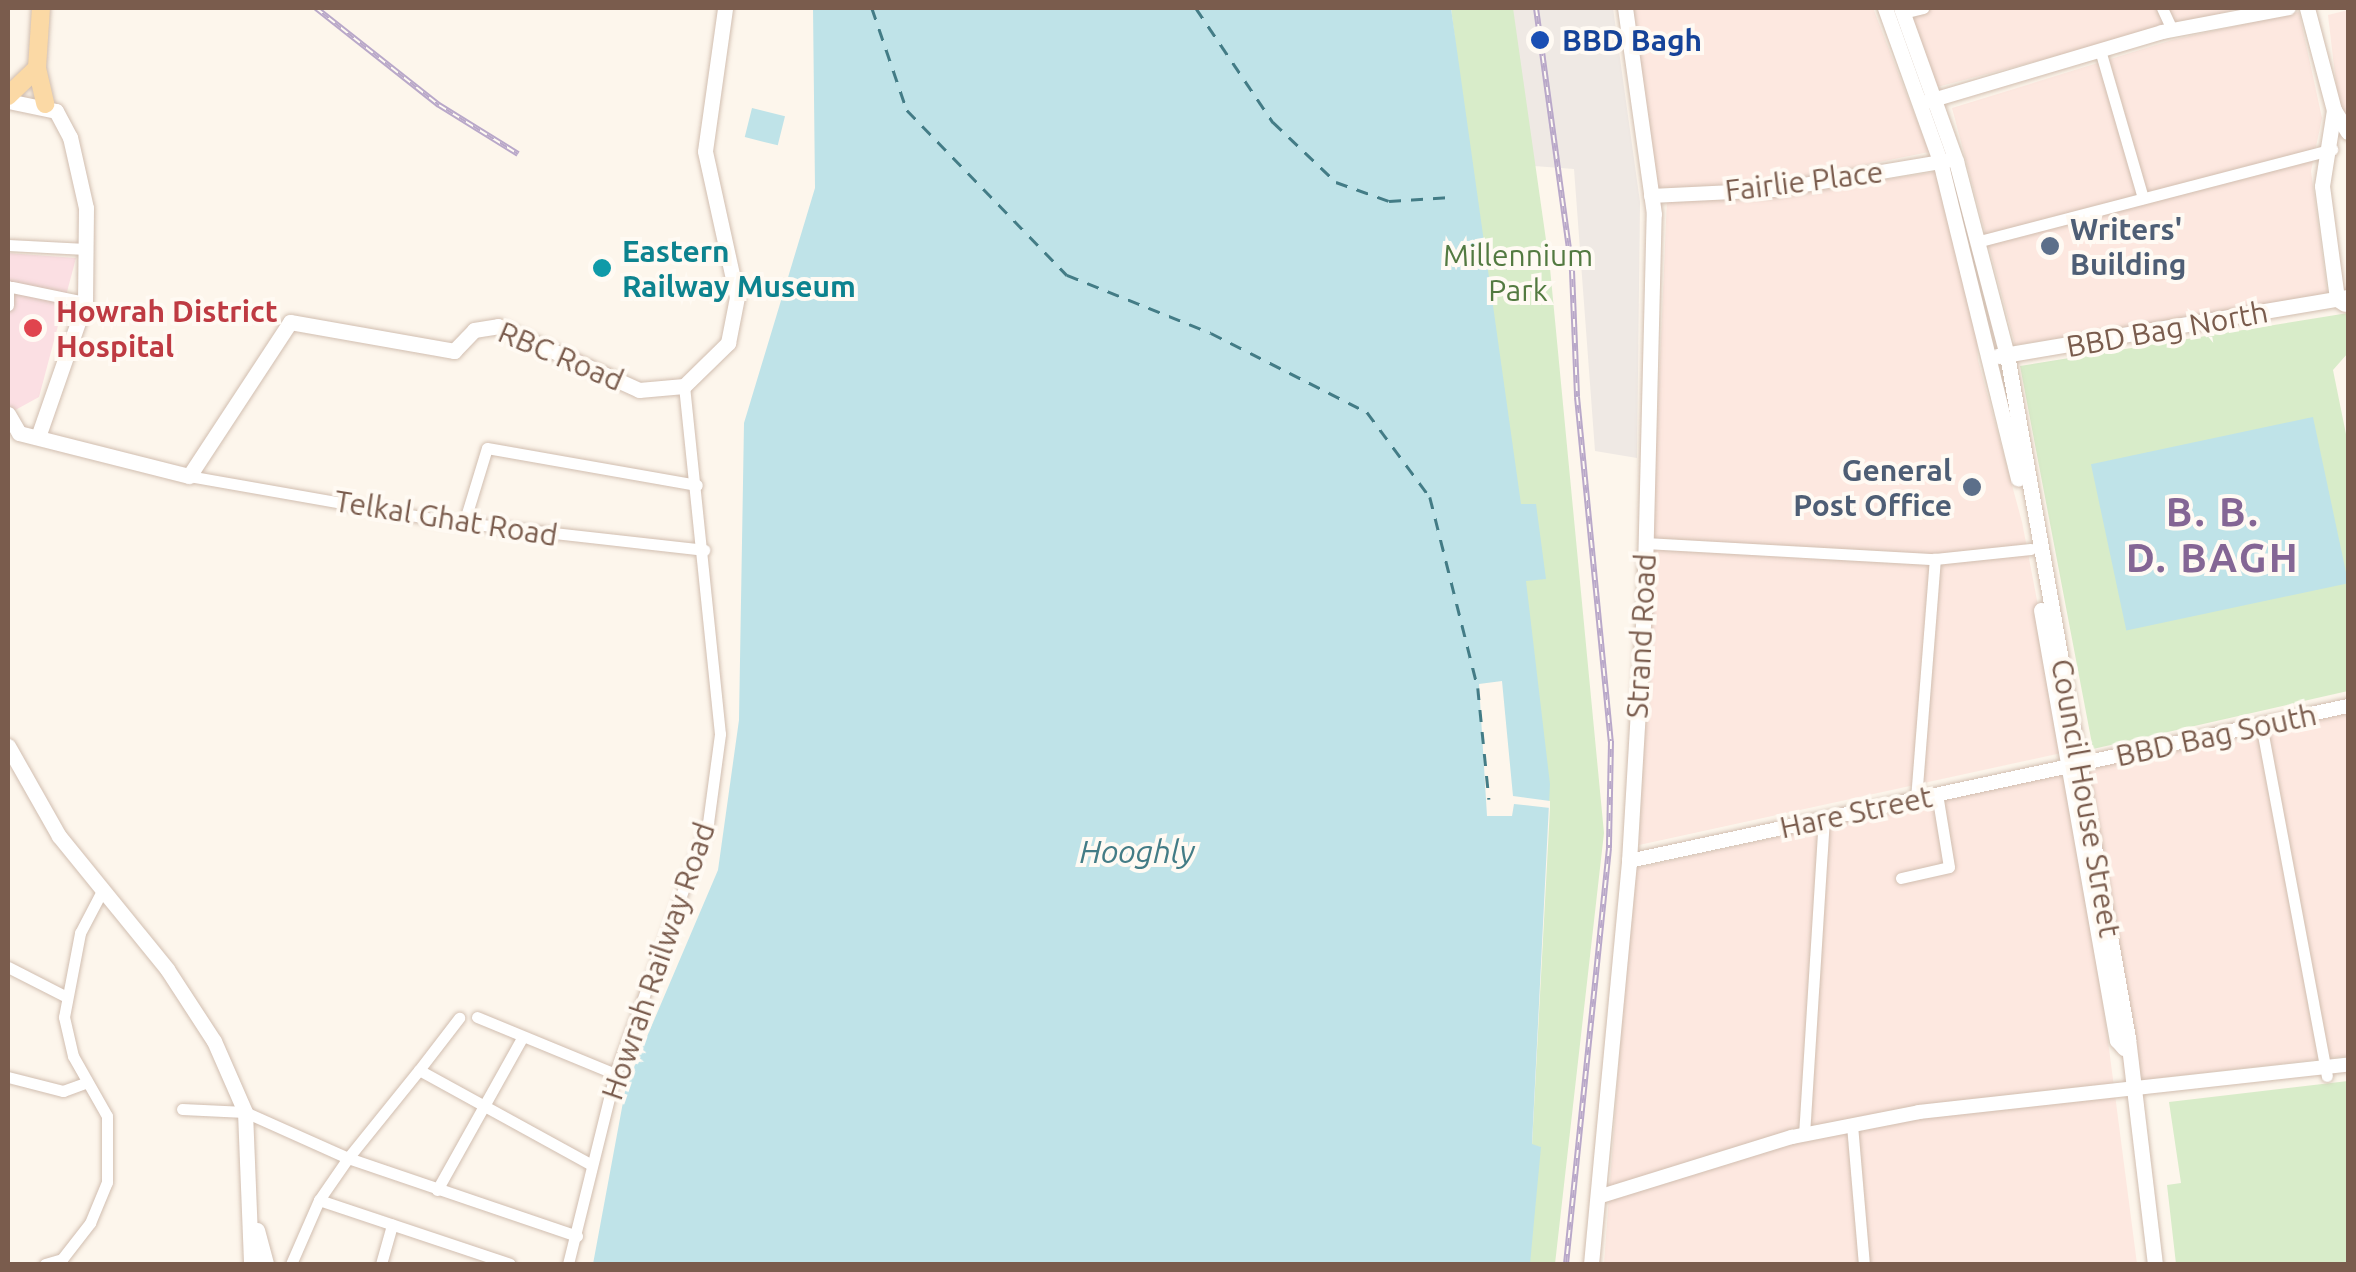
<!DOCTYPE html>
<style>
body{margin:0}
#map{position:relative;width:2356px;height:1272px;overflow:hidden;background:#fdf6ec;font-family:Ubuntu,sans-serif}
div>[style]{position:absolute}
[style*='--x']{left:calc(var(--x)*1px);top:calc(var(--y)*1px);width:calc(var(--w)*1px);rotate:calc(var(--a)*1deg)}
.commercial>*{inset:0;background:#fde8e0}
.industrial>*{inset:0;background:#efe9e4}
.medical>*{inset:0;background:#fbdfe3}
.green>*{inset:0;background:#d8ecc9}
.water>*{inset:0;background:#bfe3e8;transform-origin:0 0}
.pier>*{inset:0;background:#fdf6ec}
.ferry>*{height:2.5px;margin-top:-1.25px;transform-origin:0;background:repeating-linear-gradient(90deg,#437c86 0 12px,transparent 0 22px)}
.roads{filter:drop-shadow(0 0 2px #d1beb0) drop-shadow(0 0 2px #d1beb0)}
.minor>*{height:11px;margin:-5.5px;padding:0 5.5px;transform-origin:5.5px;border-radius:5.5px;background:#fff}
.tertiary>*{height:14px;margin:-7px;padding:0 7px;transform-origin:7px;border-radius:7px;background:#fff}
.secondary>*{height:15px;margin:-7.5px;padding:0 7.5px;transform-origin:7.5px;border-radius:7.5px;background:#fff}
.primary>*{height:18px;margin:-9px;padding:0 9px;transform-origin:9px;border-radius:9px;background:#fbd9a5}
.rail>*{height:6px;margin-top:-3px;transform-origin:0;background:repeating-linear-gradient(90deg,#fffaf3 0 8px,#b9a8c9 0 16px);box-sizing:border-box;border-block:2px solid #b9a8c9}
.dots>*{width:28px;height:28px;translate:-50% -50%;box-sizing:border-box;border:5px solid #fffaf3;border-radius:50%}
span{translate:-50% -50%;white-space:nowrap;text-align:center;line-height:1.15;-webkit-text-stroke:8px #fffaf3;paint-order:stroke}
.transit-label{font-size:30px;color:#164399;font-weight:700}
.left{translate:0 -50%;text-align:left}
.street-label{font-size:30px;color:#7a5c4d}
.service-label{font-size:30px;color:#4e5e75;font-weight:700}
.right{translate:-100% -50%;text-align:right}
.culture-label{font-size:30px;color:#0d838f;font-weight:700}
.park-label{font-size:30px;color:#537a41}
.health-label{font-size:30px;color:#be3a42;font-weight:700}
.water-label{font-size:32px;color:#437c86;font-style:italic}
.district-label{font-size:40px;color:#846695;font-weight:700;letter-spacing:2.5px}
.frame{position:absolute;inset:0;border:10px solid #7a5c4d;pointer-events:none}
</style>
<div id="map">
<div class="commercial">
<div style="clip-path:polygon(1623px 8px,1873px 8px,1929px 152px,1777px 183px,1649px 191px)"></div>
<div style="clip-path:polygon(1893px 8px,2241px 8px,1922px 91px)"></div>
<div style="clip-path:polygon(2348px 10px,2348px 127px,2339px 108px,2328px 15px)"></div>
<div style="clip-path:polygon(2299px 12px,2322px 118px,2311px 171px,2328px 297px,2015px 345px,1952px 108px,2172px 40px)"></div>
<div style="clip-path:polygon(1942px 171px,1971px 246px,1978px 360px,2022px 522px,2066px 752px,1639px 845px,1667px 199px,1775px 196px)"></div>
<div style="clip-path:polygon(2348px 707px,2348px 1056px,2126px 1082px,2078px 770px)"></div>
<div style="clip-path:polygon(2073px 772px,2137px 1264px,1604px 1264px,1633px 869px)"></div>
</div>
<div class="industrial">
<div style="clip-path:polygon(1455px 8px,1613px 8px,1640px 202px,1637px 458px,1595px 451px,1574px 169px,1482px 162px)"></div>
</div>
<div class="medical">
<div style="clip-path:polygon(8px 253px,76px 258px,39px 397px,8px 414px)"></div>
</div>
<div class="green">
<div style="clip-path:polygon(1451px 8px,1513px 8px,1550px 268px,1604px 833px,1555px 1264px,1519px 1264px,1529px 1264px,1540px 1147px,1532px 1145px,1550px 808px)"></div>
<div style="clip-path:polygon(2348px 313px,2348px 353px,2333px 370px,2348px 444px,2348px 691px,2093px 749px,2020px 366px)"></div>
<div style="clip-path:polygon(2348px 1081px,2348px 1264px,2176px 1264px,2167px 1185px,2181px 1183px,2169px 1102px)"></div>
</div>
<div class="water">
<div style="clip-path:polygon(813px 8px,1451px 8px,1521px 504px,1536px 504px,1546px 579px,1526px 581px,1550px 784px,1532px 1144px,1541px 1147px,1530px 1264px,593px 1264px,626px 1086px,718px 870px,739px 720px,744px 423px,815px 188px)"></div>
<div style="left:752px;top:108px;width:34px;height:30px;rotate:14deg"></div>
<div style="left:2313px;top:417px;width:170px;height:227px;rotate:78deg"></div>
</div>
<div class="pier">
<div style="clip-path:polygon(1502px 681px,1513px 796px,1550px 801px,1550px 808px,1514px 804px,1512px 816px,1487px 816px,1479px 684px)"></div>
</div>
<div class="ferry">
<div style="--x:872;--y:8;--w:108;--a:71.1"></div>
<div style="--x:907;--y:110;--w:230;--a:45.9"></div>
<div style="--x:1067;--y:275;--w:155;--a:21.9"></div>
<div style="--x:1211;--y:333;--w:175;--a:26.9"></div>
<div style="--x:1367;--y:412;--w:106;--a:53.5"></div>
<div style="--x:1430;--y:497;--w:197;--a:75.9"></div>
<div style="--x:1478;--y:688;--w:112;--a:84.3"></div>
<div style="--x:1196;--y:8;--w:138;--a:56"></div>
<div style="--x:1273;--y:122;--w:87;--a:43.6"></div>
<div style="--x:1336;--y:182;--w:56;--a:19.7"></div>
<div style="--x:1389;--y:201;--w:62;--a:-3.7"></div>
</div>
<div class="roads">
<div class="minor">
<div style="--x:2162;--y:8;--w:23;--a:65"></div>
<div style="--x:1903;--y:13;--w:21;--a:-14"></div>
<div style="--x:2100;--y:50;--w:154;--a:73.8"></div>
<div style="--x:1980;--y:241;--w:364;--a:-14.6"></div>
<div style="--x:8;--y:245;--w:78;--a:2.9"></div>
<div style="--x:8;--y:286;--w:19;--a:90"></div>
<div style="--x:12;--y:287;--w:75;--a:11.6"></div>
<div style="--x:189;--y:476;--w:253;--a:10"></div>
<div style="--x:438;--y:520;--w:268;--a:6.4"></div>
<div style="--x:464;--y:523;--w:78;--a:-73"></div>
<div style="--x:487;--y:448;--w:213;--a:10"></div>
<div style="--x:1645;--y:543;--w:290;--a:3.2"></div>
<div style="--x:1935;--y:559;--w:96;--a:-6"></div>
<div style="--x:2261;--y:724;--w:358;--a:79.4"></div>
<div style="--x:1916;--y:799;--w:241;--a:-85.5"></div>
<div style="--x:1901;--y:878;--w:49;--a:-12.9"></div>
<div style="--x:1949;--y:867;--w:74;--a:-99.3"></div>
<div style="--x:8;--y:967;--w:64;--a:27"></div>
<div style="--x:477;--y:1017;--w:149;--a:22.4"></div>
<div style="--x:419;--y:1070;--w:66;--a:-52.4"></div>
<div style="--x:8;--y:1077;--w:57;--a:14.3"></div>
<div style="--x:63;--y:1091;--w:23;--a:-20"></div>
<div style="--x:182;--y:1109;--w:63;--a:2.7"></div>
<div style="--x:245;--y:1112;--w:113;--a:24.1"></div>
<div style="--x:348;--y:1158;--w:113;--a:-51.1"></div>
<div style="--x:419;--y:1070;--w:197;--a:28.8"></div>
<div style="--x:1852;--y:1125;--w:140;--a:85.1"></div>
<div style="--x:1804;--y:1135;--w:317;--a:-86.4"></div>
<div style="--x:437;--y:1190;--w:172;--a:-60.8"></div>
<div style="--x:319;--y:1200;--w:51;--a:-55.4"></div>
<div style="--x:348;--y:1158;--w:242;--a:18.8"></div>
<div style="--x:45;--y:1264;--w:18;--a:-16"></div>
<div style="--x:62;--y:1259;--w:46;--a:-52.1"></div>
<div style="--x:90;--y:1223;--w:44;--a:-67.5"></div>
<div style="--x:107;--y:1182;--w:66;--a:-90"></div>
<div style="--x:107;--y:1116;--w:69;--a:-119.5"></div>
<div style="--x:73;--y:1056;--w:40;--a:-103"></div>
<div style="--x:64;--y:1017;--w:86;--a:-79.2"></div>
<div style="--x:80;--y:933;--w:47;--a:-62.4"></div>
<div style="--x:291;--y:1264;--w:70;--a:-66.4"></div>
<div style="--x:319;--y:1200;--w:201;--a:18.5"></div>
<div style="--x:381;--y:1264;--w:41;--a:-74.2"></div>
<div style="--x:568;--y:1264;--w:196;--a:-76.1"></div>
<div style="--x:615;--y:1074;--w:268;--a:-69.7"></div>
<div style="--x:708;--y:823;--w:90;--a:-82.3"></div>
<div style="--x:720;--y:734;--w:350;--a:-95.9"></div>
</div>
<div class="tertiary">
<div style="--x:1923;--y:103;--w:249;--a:-16.5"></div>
<div style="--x:2162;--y:32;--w:129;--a:-10.7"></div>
<div style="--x:1651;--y:196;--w:123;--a:-2.8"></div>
<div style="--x:1774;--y:190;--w:176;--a:-9.5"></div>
<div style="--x:1629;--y:861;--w:736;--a:-12.17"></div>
<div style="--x:1601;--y:1196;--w:200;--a:-17.2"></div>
<div style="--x:1792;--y:1137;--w:129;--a:-11.1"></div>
<div style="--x:1919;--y:1112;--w:432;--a:-6.3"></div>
</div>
<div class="secondary">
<div style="--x:1885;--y:8;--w:163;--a:70.2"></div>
<div style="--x:1940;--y:161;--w:327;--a:76.2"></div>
<div style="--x:1901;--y:8;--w:163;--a:70.2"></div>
<div style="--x:1956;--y:161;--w:201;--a:75.3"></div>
<div style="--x:2007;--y:355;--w:694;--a:79.95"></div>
<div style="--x:2128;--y:1038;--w:228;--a:83.2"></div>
<div style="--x:2307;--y:8;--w:106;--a:75.2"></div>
<div style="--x:2334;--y:110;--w:77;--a:99"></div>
<div style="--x:2322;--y:186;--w:114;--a:82.4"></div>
<div style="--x:2337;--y:299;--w:9;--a:32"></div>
<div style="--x:8;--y:101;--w:49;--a:11.8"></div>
<div style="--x:56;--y:111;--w:30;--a:62"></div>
<div style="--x:70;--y:137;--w:73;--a:77.3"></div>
<div style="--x:86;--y:208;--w:94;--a:90.6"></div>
<div style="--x:85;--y:302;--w:143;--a:109.2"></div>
<div style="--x:2334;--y:110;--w:26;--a:58"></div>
<div style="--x:1998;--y:356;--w:355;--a:-9.6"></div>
<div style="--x:8;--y:414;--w:22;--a:60"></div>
<div style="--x:19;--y:433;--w:175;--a:14.2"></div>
<div style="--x:189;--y:476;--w:184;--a:-56.7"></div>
<div style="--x:290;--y:322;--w:167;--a:10"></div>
<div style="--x:454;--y:351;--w:29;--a:-46"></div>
<div style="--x:474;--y:330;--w:24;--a:-9"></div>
<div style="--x:498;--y:326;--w:155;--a:24.4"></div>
<div style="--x:639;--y:390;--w:45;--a:-5.1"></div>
<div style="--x:684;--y:386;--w:62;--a:-44.3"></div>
<div style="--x:728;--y:343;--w:47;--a:-78.9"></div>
<div style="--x:737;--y:297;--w:149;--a:-102.4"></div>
<div style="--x:705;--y:151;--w:144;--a:-82"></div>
<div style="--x:2041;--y:610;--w:437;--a:80"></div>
<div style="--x:2117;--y:1040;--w:11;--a:49"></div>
<div style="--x:8;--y:746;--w:103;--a:60.5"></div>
<div style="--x:59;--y:836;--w:171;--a:50.9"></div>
<div style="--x:167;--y:969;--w:86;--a:56.9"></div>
<div style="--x:214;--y:1041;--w:77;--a:66.4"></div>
<div style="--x:245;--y:1112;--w:152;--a:87.7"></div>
<div style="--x:257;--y:1230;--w:35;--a:75"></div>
<div style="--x:1591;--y:1264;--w:405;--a:-84.6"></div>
<div style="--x:1629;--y:861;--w:250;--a:-86.6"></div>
<div style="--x:1644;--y:611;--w:397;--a:-88.6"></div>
<div style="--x:1654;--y:214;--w:208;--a:-98"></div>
</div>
<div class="primary">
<div style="--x:37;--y:68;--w:37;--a:77"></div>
<div style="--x:8;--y:96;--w:40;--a:-44"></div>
<div style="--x:37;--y:68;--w:60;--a:-86.2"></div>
</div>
</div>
<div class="rail">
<div style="--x:316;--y:8;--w:157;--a:38.3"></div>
<div style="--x:439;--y:105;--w:93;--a:31.8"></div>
<div style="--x:1536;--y:8;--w:265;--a:82.2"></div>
<div style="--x:1572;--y:271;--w:126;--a:87.7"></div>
<div style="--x:1577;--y:397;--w:346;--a:84.4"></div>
<div style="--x:1611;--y:741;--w:107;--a:91.1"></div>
<div style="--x:1609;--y:848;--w:418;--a:95.9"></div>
</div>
<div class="dots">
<div style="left:1540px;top:40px;background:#1a4fb4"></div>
<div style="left:2050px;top:246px;background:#5c6f8a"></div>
<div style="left:602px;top:268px;background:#0f9aa8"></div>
<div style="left:33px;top:328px;background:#e0444e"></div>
<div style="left:1972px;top:487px;background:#5c6f8a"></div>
</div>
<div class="transit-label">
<span class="left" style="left:1562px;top:40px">BBD Bagh</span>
</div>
<div class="street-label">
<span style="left:1804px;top:181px;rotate:-7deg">Fairlie Place</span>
<span style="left:2167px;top:329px;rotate:-10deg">BBD Bag North</span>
<span style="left:561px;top:356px;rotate:23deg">RBC Road</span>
<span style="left:446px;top:518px;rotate:9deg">Telkal Ghat Road</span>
<span style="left:1641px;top:636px;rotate:-87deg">Strand Road</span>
<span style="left:2216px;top:735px;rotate:-12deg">BBD Bag South</span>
<span style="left:2086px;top:798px;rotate:80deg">Council House Street</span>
<span style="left:1856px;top:812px;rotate:-12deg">Hare Street</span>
<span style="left:658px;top:961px;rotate:-71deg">Howrah Railway Road</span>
</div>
<div class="service-label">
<span class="left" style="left:2070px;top:246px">Writers'<br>Building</span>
<span class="right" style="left:1952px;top:487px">General<br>Post Office</span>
</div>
<div class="culture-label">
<span class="left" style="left:622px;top:268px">Eastern<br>Railway Museum</span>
</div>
<div class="park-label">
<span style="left:1518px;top:272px">Millennium<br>Park</span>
</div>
<div class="health-label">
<span class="left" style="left:56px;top:328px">Howrah District<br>Hospital</span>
</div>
<div class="water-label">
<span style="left:1137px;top:851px">Hooghly</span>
</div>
<div class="district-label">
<span style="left:2213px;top:535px">B. B.<br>D. BAGH</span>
</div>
<div class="frame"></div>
</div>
